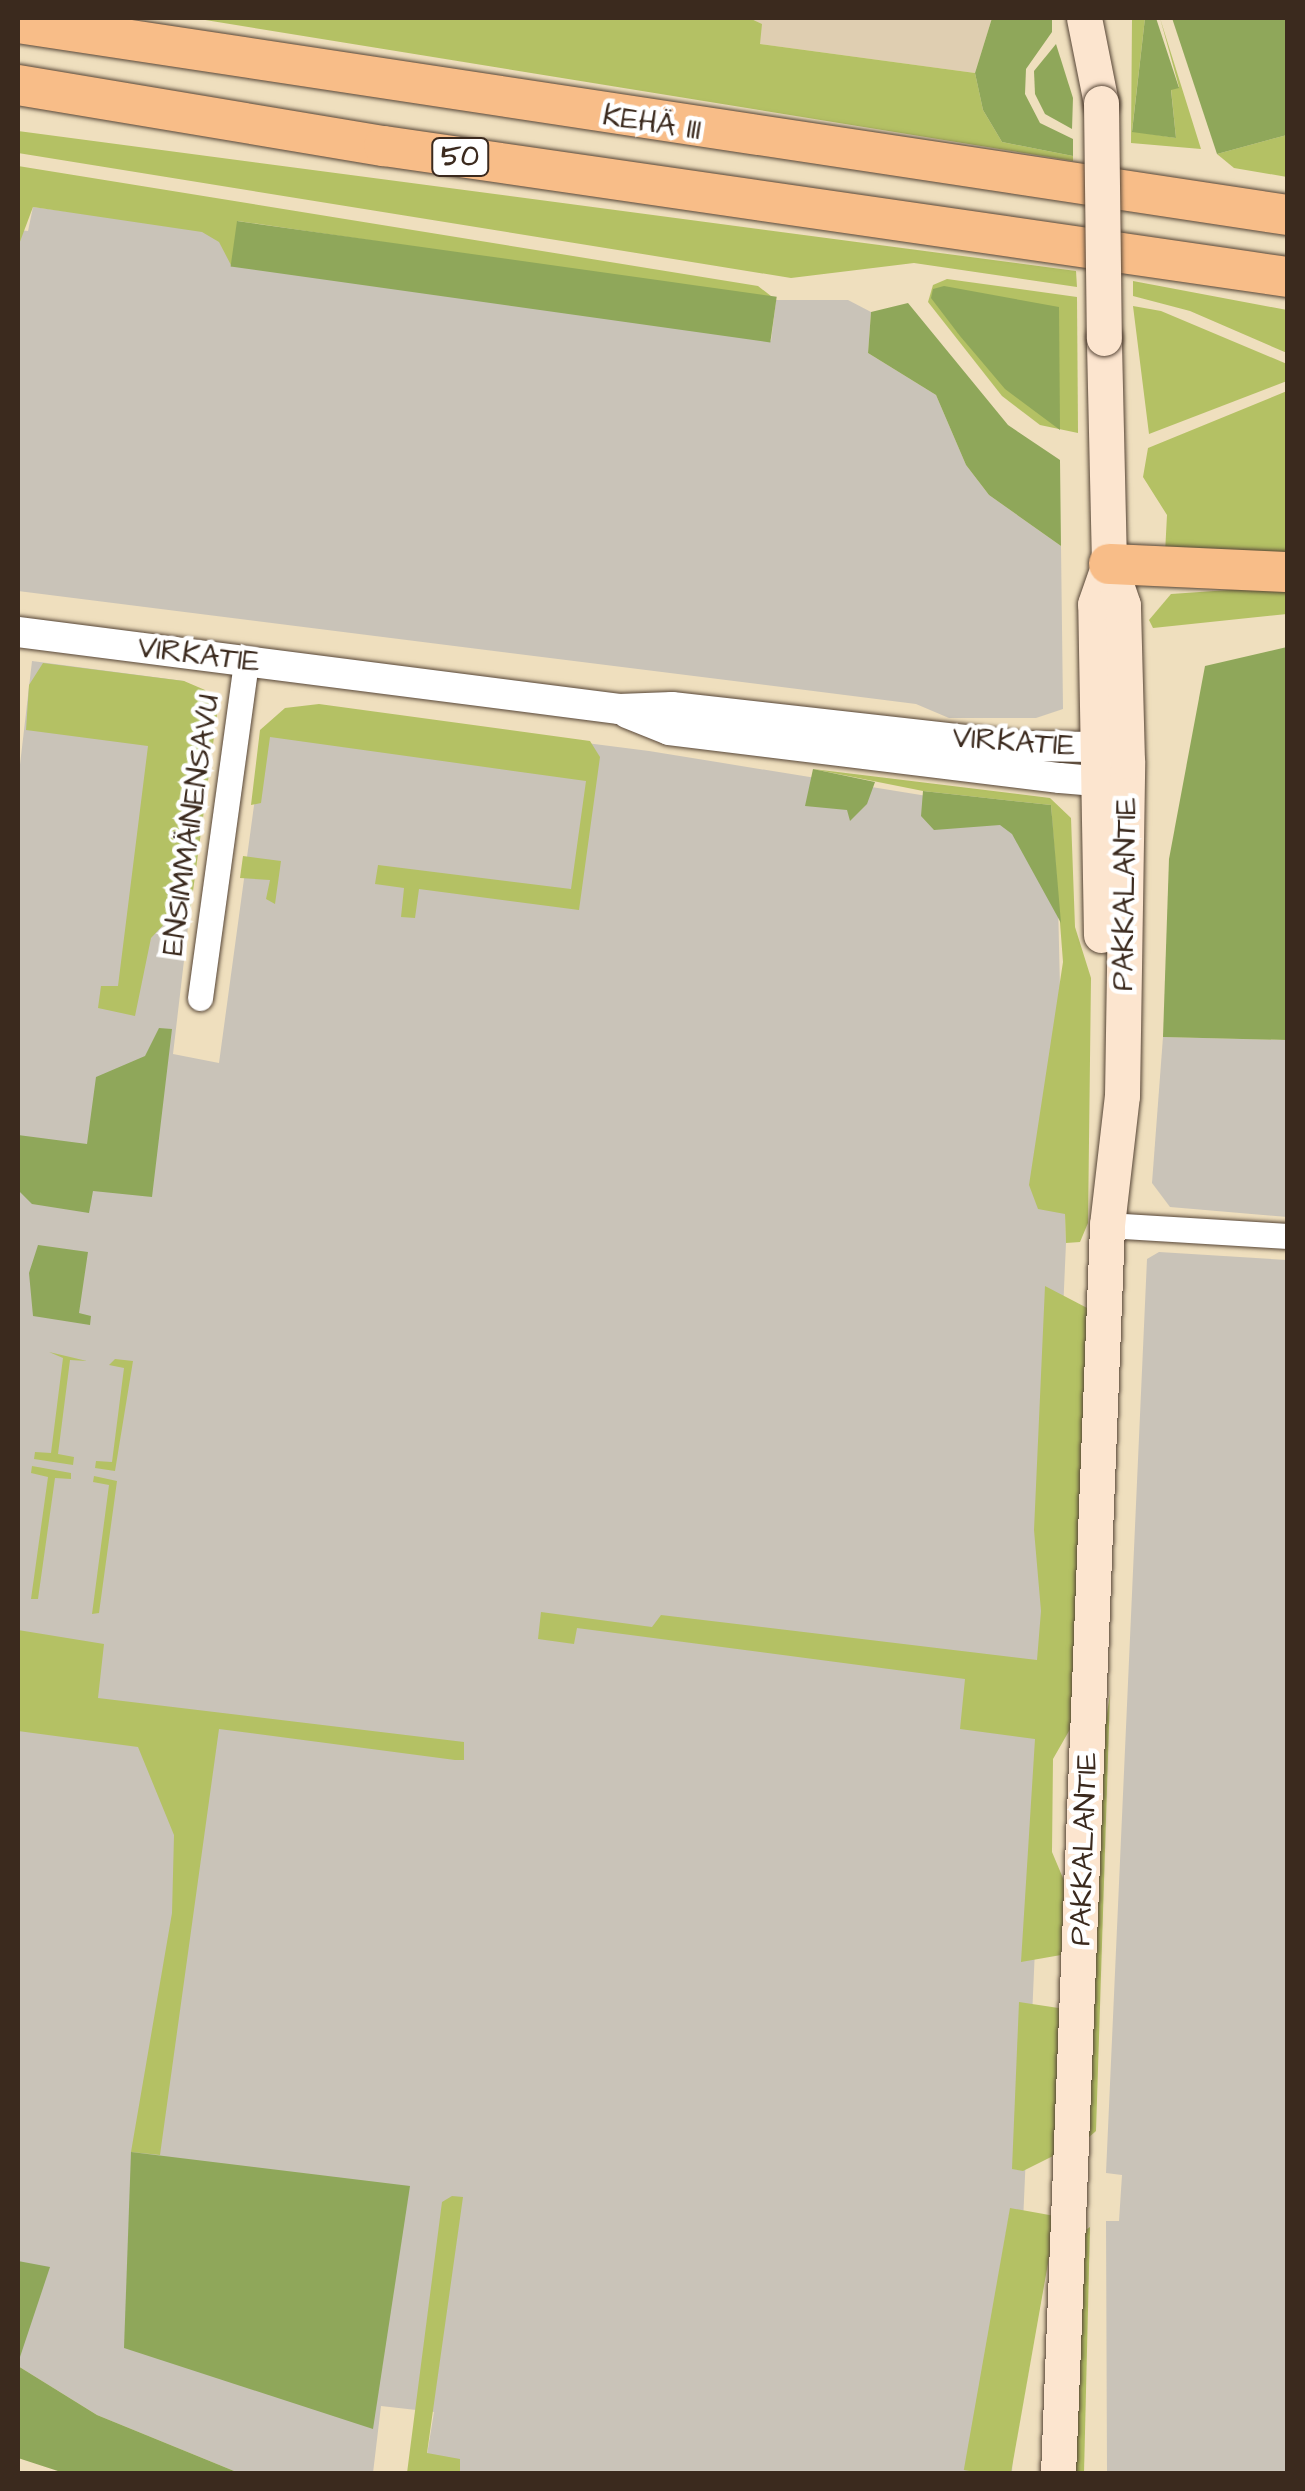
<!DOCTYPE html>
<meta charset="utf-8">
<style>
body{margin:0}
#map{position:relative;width:1305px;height:2491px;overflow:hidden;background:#efdfbe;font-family:"Architects Daughter",sans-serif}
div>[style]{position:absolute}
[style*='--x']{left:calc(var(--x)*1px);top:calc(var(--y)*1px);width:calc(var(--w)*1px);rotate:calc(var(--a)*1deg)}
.built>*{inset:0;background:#dfceb1}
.industrial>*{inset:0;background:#c9c3b8}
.green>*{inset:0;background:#b4c164;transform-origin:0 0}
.forest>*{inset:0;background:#8fa75a;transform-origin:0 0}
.roads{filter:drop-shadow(0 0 2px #564536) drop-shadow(0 0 2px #564536)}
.minor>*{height:25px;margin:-12.5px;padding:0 12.5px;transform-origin:12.5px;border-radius:12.5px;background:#fff}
.tertiary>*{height:30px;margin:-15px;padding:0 15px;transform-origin:15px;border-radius:15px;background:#fff}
.secondary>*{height:35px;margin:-17.5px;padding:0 17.5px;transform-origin:17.5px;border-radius:17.5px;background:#fce5cf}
.trunk>*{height:40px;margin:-20px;padding:0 20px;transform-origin:20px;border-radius:20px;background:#f8bd88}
.bridges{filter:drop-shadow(0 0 2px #564536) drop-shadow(0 0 2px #564536)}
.secondary-bridge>*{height:35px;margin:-17.5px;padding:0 17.5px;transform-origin:17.5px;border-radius:17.5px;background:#fce5cf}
span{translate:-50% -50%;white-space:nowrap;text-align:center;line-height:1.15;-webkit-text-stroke:9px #fff;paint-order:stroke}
.shield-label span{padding:2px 8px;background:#fff;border:2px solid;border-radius:8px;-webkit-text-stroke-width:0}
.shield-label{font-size:28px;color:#3b2a1e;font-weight:700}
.street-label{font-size:30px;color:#3b2a1e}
.frame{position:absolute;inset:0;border:20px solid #3b2a1e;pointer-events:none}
</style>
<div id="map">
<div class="built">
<div style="clip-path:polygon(647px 18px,992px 18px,975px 73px,745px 42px)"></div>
</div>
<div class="industrial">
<div style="clip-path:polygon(33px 207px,522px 271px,771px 341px,776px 300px,848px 300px,871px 312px,868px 353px,936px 395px,966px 465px,989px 495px,1061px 546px,1063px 709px,1036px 718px,949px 718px,916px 704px,18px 591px,18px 230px,28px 231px)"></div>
<div style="clip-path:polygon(32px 661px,184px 681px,214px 706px,173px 1054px,219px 1063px,264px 732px,303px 707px,649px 751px,1056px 817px,1066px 1243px,1012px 2473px,424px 2473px,434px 2412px,381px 2406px,373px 2473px,239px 2473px,97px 2415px,18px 2366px,18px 782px)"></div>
<div style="clip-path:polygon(1163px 1037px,1287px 1040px,1287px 1217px,1170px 1207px,1152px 1183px)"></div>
<div style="clip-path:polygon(1159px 1252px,1287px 1260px,1287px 2473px,1107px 2473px,1106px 2221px,1119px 2221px,1122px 2175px,1106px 2173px,1147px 1259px)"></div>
</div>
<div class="green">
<div style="clip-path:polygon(193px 18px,749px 18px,762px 24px,760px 44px,975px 73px,983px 110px,1002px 142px,1073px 156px,1073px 161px)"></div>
<div style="clip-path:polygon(1132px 18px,1145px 18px,1132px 131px,1176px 138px,1171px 89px,1179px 87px,1160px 18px,1201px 149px,1131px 143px)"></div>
<div style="clip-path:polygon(18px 131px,1076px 271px,1077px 287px,914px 263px,791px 278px,18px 153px)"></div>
<div style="clip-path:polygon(1287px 135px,1287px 177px,1234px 168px,1217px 154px)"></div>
<div style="clip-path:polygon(18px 166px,758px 286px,776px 300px,238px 221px,232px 267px,219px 242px,202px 232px,33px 207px,18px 247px)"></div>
<div style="clip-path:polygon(947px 279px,1077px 297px,1078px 433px,1040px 425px,1002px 396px,928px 302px,933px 285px)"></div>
<div style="clip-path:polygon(1133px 281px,1287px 310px,1287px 353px,1190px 311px,1133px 296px)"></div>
<div style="clip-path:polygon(1133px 306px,1161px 311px,1287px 364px,1287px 381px,1149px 434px)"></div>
<div style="clip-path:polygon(1287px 391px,1287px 563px,1165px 553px,1167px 515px,1143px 477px,1148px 448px)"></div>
<div style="clip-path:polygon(1287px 586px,1287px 614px,1153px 628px,1149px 620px,1171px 594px)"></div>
<div style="clip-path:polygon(43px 663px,184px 681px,205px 690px,217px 715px,190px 913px,171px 917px,151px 938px,135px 1016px,98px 1008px,101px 986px,118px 986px,148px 746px,26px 730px,29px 685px)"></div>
<div style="clip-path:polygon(319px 704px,590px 741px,600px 757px,579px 910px,419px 889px,415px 918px,401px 917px,404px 888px,375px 884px,378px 865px,571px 889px,586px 781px,270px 737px,261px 803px,251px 805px,260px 730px,285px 708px)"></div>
<div style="clip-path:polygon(813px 769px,1050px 798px,1071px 818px,1075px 927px,1091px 978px,1088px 1223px,1080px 1242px,1066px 1243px,1065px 1214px,1038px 1209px,1029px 1185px,1063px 962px,1051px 805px,923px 791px)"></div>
<div style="clip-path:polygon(243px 856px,281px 861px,275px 904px,266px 899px,270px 880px,240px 878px)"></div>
<div style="clip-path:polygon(1045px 1286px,1091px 1310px,1073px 1724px,1053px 1759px,1052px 1852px,1068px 1890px,1061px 1955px,1021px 1962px,1035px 1739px,960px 1729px,965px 1679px,577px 1628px,574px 1644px,538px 1639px,541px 1612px,652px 1627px,661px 1615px,1037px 1660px,1041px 1611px,1034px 1530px)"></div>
<div style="clip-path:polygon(49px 1352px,87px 1361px,70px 1360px,58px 1454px,74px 1457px,73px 1465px,34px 1459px,35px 1452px,51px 1453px,63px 1358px)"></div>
<div style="clip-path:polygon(115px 1359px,133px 1361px,115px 1471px,95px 1468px,96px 1461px,112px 1462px,124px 1368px,109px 1365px)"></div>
<div style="clip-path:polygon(32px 1466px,71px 1473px,71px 1479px,55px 1478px,38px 1599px,31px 1599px,48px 1477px,31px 1473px)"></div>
<div style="clip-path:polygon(94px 1476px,117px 1481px,99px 1613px,92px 1614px,109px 1485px,93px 1482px)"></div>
<div style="clip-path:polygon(18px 1630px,104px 1644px,98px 1698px,464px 1742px,464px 1760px,455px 1760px,219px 1729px,160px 2155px,131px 2152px,172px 1913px,174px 1835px,138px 1747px,18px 1731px)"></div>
<div style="clip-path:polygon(1110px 1694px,1096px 2131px,1088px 2138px,1101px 1752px)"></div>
<div style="clip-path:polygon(1019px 2002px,1065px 2009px,1059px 2153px,1023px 2171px,1012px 2169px)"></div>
<div style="clip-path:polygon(452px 2196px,463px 2197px,427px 2453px,460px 2459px,460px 2473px,407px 2473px,442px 2202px)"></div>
<div style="left:1010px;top:2208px;width:47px;height:266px;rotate:10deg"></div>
<div style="clip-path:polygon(1090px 2227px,1084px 2473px,1070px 2474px,1084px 2231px)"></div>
</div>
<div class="forest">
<div style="clip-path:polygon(992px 18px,1052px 18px,1052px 32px,1026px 69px,1025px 94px,1040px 123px,1073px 139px,1073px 156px,1002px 142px,983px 110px,975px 73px)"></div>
<div style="clip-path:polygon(1145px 18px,1156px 18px,1179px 88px,1171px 90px,1176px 138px,1132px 132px)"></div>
<div style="clip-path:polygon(1172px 18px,1287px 18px,1287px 135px,1217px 154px)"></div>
<div style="clip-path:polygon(1056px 44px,1073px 98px,1072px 129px,1045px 114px,1035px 94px,1034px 71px)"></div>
<div style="left:237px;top:221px;width:545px;height:46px;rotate:8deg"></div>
<div style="clip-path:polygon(944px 286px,1059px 307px,1060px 430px,1005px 389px,960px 336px,931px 298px,933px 289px)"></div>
<div style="clip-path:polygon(908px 303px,1008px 425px,1060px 460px,1061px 546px,989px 495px,966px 465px,936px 395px,868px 353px,871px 312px)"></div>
<div style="clip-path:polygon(1287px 647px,1287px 1040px,1163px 1037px,1169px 859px,1205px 666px)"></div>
<div style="clip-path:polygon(813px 769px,875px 782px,867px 804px,850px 821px,847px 810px,805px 806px)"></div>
<div style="clip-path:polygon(923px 791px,1051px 805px,1061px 923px,1012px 834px,1000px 825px,934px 830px,921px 816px)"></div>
<div style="clip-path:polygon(159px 1028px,172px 1029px,152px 1197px,93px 1191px,89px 1213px,32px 1204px,18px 1190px,18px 1135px,87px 1144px,96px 1077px,145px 1056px)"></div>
<div style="clip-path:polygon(38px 1245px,88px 1252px,79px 1313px,91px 1316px,90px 1325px,33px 1316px,29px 1273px)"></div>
<div style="clip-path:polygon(131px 2152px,410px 2186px,373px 2429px,124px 2348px)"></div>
<div style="clip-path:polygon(18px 2261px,50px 2267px,18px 2363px)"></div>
<div style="clip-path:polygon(18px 2366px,97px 2415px,239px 2473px,64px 2473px,18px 2458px)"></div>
</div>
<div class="roads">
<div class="minor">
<div style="--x:200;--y:998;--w:340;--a:-82.2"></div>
<div style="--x:1107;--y:1225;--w:181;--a:3.5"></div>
</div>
<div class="tertiary">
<div style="--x:18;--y:632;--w:606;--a:7.3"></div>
<div style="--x:619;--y:709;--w:53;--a:-2.2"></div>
<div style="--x:672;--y:707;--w:351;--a:6.4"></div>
<div style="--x:1021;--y:746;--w:75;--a:0.8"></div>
<div style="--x:1096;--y:747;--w:26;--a:25"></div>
<div style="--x:627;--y:713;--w:45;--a:22"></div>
<div style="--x:669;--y:730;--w:394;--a:7"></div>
<div style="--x:1060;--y:778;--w:36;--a:5"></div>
<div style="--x:1096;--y:781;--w:24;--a:-33"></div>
</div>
<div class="secondary">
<div style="--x:1084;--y:18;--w:87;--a:78.7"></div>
<div style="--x:1101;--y:935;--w:331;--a:-91"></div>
<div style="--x:1095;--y:604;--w:42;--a:-70.7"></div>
<div style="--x:1058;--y:2474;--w:1250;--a:-87.75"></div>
<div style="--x:1107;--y:1225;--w:130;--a:-83.4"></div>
<div style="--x:1122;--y:1096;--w:335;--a:-89.1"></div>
<div style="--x:1127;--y:761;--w:156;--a:-91.5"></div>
<div style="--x:1123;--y:605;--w:43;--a:-108.9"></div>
<div style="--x:1109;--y:564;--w:226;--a:-91.3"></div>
</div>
<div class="trunk">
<div style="--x:18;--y:23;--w:1284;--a:8.6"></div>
<div style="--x:18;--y:85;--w:371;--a:9.5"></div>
<div style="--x:384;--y:146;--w:913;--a:8.25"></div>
<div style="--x:1109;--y:564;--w:179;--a:2.6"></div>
</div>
</div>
<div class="bridges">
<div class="secondary-bridge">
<div style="--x:1101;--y:103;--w:235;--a:89.3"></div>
</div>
</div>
<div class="shield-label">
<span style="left:460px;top:157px">50</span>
</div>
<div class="street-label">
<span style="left:652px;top:123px;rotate:9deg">KEHÄ III</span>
<span style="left:199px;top:655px;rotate:7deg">VIRKATIE</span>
<span style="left:1014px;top:742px;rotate:4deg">VIRKATIE</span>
<span style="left:191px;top:825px;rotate:-82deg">ENSIMMÄINENSAVU</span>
<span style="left:1125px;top:894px;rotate:-89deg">PAKKALANTIE</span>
<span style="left:1084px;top:1849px;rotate:-88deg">PAKKALANTIE</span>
</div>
<div class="frame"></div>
</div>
